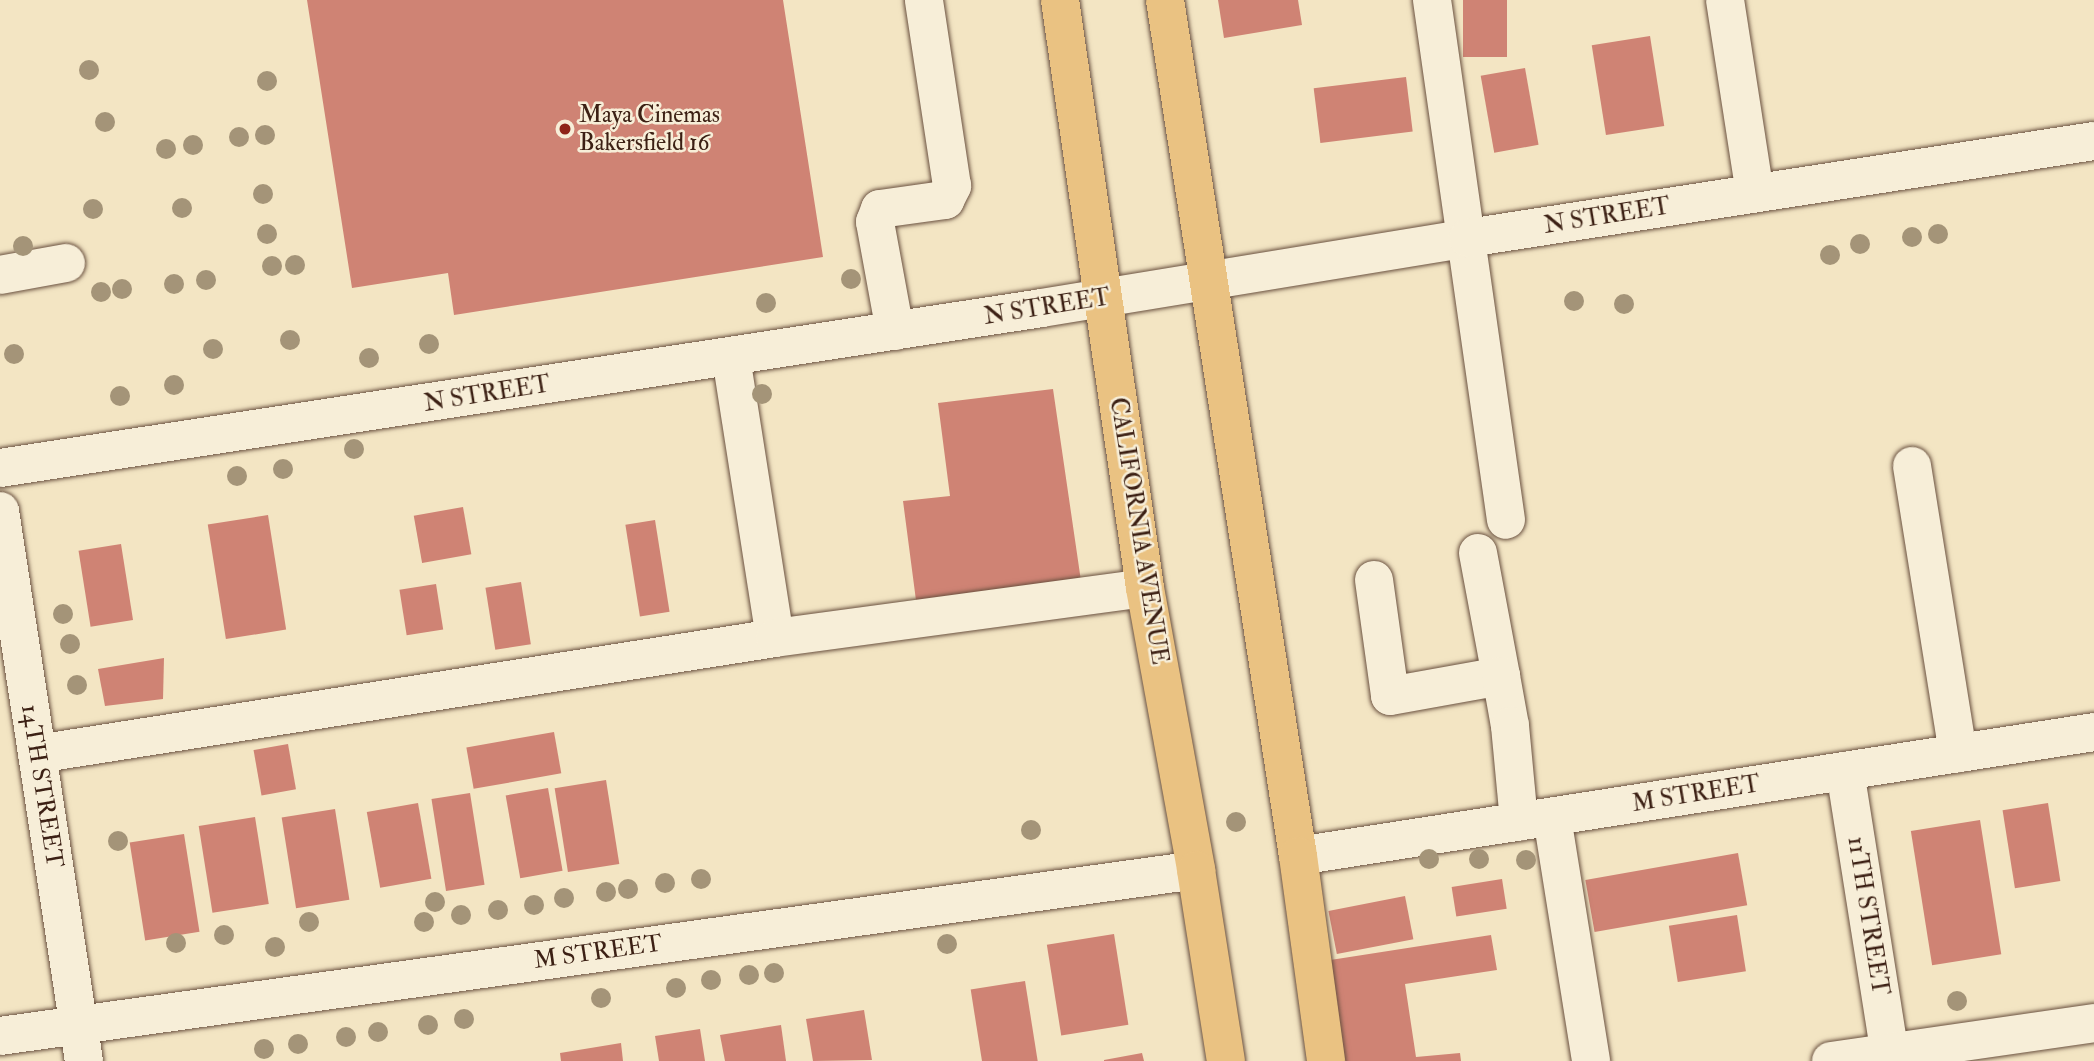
<!DOCTYPE html>
<style>
body{margin:0}
#map{position:relative;width:2094px;height:1061px;overflow:hidden;background:#f3e5c3;font-family:"IM FELL Double Pica",serif}
div>[style]{position:absolute}
[style*='--x']{left:calc(var(--x)*1px);top:calc(var(--y)*1px);width:calc(var(--w)*1px);rotate:calc(var(--a)*1deg)}
.building>*{inset:0;background:#cf8374;transform-origin:0 0}
.roads{filter:drop-shadow(0 0 2px #6a5140) drop-shadow(0 0 2px #6a5140)}
.minor>*{height:38px;margin:-19px;padding:0 19px;transform-origin:19px;border-radius:19px;background:#f7eed8}
.major>*{height:38px;margin:-19px;padding:0 19px;transform-origin:19px;border-radius:19px;background:#eac282}
.trees>*{width:20px;height:20px;margin:-10px;border-radius:50%;background:#a49478}
.dots>*{width:19px;height:19px;translate:-50% -50%;box-sizing:border-box;border:4px solid #f7eed8;border-radius:50%}
span{translate:-50% -50%;white-space:nowrap;text-align:center;line-height:1.15;-webkit-text-stroke:5px #f7eed8;paint-order:stroke}
.poi-label{font-size:24px;color:#3c2014}
.left{translate:0 -50%;text-align:left}
.street-label{font-size:24px;color:#3c2014}
</style>
<div id="map">
<div class="building">
<div style="clip-path:polygon(307px 0,783px 0,823px 257px,454px 315px,448px 273px,352px 288px)"></div>
<div style="clip-path:polygon(1218px 0,1298px 0,1302px 25px,1224px 38px)"></div>
<div style="left:1463px;top:0;width:44px;height:57px"></div>
<div style="left:1650px;top:36px;width:91px;height:59px;rotate:81deg"></div>
<div style="left:1525px;top:68px;width:78px;height:45px;rotate:80deg"></div>
<div style="left:1406px;top:77px;width:55px;height:93px;rotate:83deg"></div>
<div style="clip-path:polygon(1053px 389px,1081px 581px,917px 608px,903px 501px,950px 496px,938px 403px)"></div>
<div style="left:463px;top:507px;width:48px;height:50px;rotate:80deg"></div>
<div style="left:268px;top:515px;width:116px;height:61px;rotate:81deg"></div>
<div style="left:655px;top:520px;width:93px;height:30px;rotate:81deg"></div>
<div style="left:121px;top:544px;width:77px;height:43px;rotate:81deg"></div>
<div style="left:521px;top:582px;width:63px;height:36px;rotate:81deg"></div>
<div style="left:436px;top:584px;width:46px;height:37px;rotate:81deg"></div>
<div style="clip-path:polygon(164px 658px,163px 699px,105px 706px,98px 669px)"></div>
<div style="left:554px;top:732px;width:42px;height:89px;rotate:80deg"></div>
<div style="left:288px;top:744px;width:46px;height:35px;rotate:80deg"></div>
<div style="left:606px;top:780px;width:85px;height:52px;rotate:81deg"></div>
<div style="left:548px;top:788px;width:84px;height:43px;rotate:80deg"></div>
<div style="left:470px;top:793px;width:93px;height:39px;rotate:81deg"></div>
<div style="left:418px;top:803px;width:77px;height:52px;rotate:80deg"></div>
<div style="left:2048px;top:803px;width:79px;height:46px;rotate:81deg"></div>
<div style="left:335px;top:809px;width:92px;height:54px;rotate:81deg"></div>
<div style="left:255px;top:817px;width:88px;height:57px;rotate:81deg"></div>
<div style="left:1980px;top:820px;width:136px;height:70px;rotate:81deg"></div>
<div style="left:184px;top:834px;width:99px;height:55px;rotate:81deg"></div>
<div style="left:1738px;top:853px;width:53px;height:155px;rotate:80deg"></div>
<div style="left:1502px;top:879px;width:30px;height:51px;rotate:81deg"></div>
<div style="left:1405px;top:896px;width:44px;height:78px;rotate:79deg"></div>
<div style="left:1737px;top:915px;width:57px;height:69px;rotate:81deg"></div>
<div style="left:1114px;top:934px;width:92px;height:68px;rotate:81deg"></div>
<div style="clip-path:polygon(1491px 935px,1497px 970px,1405px 984px,1416px 1057px,1460px 1053px,1461px 1061px,1340px 1061px,1324px 961px)"></div>
<div style="left:1025px;top:981px;width:81px;height:55px;rotate:81deg"></div>
<div style="clip-path:polygon(864px 1010px,872px 1060px,813px 1061px,806px 1019px)"></div>
<div style="clip-path:polygon(781px 1025px,786px 1061px,725px 1061px,720px 1035px)"></div>
<div style="clip-path:polygon(700px 1029px,705px 1061px,659px 1061px,655px 1036px)"></div>
<div style="clip-path:polygon(621px 1043px,623px 1061px,561px 1061px,560px 1053px)"></div>
<div style="clip-path:polygon(1142px 1053px,1144px 1061px,1104px 1061px,1104px 1060px)"></div>
</div>
<div class="roads">
<div class="minor">
<div style="--x:1432;--y:0;--w:525;--a:81.9"></div>
<div style="--x:1725;--y:0;--w:195;--a:81.2"></div>
<div style="--x:0;--y:275;--w:67;--a:-10.3"></div>
<div style="--x:895;--y:331;--w:111;--a:-100.4"></div>
<div style="--x:875;--y:222;--w:14;--a:-69"></div>
<div style="--x:880;--y:209;--w:66;--a:-7.9"></div>
<div style="--x:945;--y:200;--w:16;--a:-63"></div>
<div style="--x:952;--y:186;--w:188;--a:-98.6"></div>
<div style="--x:731;--y:357;--w:284;--a:81.1"></div>
<div style="--x:1912;--y:466;--w:291;--a:80.9"></div>
<div style="--x:0;--y:468;--w:1054;--a:-8.73"></div>
<div style="--x:1042;--y:308;--w:432;--a:-9.3"></div>
<div style="--x:1468;--y:238;--w:633;--a:-8.81"></div>
<div style="--x:0;--y:511;--w:556;--a:81.32"></div>
<div style="--x:1478;--y:553;--w:125;--a:79.4"></div>
<div style="--x:1374;--y:580;--w:117;--a:82.1"></div>
<div style="--x:1390;--y:696;--w:113;--a:-10.2"></div>
<div style="--x:1501;--y:676;--w:51;--a:79.8"></div>
<div style="--x:1510;--y:726;--w:96;--a:84.6"></div>
<div style="--x:37;--y:754;--w:747;--a:-8.93"></div>
<div style="--x:775;--y:638;--w:373;--a:-7.7"></div>
<div style="--x:1845;--y:771;--w:294;--a:81"></div>
<div style="--x:1552;--y:817;--w:247;--a:80.9"></div>
<div style="--x:1298;--y:856;--w:806;--a:-8.85"></div>
<div style="--x:0;--y:1036;--w:1207;--a:-7.9"></div>
<div style="--x:1831;--y:1061;--w:266;--a:-8.2"></div>
</div>
<div class="major">
<div style="--x:1060;--y:0;--w:594;--a:81.77"></div>
<div style="--x:1145;--y:588;--w:287;--a:79.7"></div>
<div style="--x:1196;--y:870;--w:193;--a:81.1"></div>
<div style="--x:1165;--y:0;--w:866;--a:81.17"></div>
<div style="--x:1298;--y:856;--w:207;--a:82.2"></div>
</div>
</div>
<div class="trees">
<div style="left:89px;top:70px"></div>
<div style="left:267px;top:81px"></div>
<div style="left:105px;top:122px"></div>
<div style="left:265px;top:135px"></div>
<div style="left:239px;top:137px"></div>
<div style="left:193px;top:145px"></div>
<div style="left:166px;top:149px"></div>
<div style="left:263px;top:194px"></div>
<div style="left:182px;top:208px"></div>
<div style="left:93px;top:209px"></div>
<div style="left:267px;top:234px"></div>
<div style="left:1938px;top:234px"></div>
<div style="left:1912px;top:237px"></div>
<div style="left:1860px;top:244px"></div>
<div style="left:23px;top:246px"></div>
<div style="left:1830px;top:255px"></div>
<div style="left:295px;top:265px"></div>
<div style="left:272px;top:266px"></div>
<div style="left:851px;top:279px"></div>
<div style="left:206px;top:280px"></div>
<div style="left:174px;top:284px"></div>
<div style="left:122px;top:289px"></div>
<div style="left:101px;top:292px"></div>
<div style="left:1574px;top:301px"></div>
<div style="left:766px;top:303px"></div>
<div style="left:1624px;top:304px"></div>
<div style="left:290px;top:340px"></div>
<div style="left:429px;top:344px"></div>
<div style="left:213px;top:349px"></div>
<div style="left:14px;top:354px"></div>
<div style="left:369px;top:358px"></div>
<div style="left:174px;top:385px"></div>
<div style="left:762px;top:394px"></div>
<div style="left:120px;top:396px"></div>
<div style="left:354px;top:449px"></div>
<div style="left:283px;top:469px"></div>
<div style="left:237px;top:476px"></div>
<div style="left:63px;top:614px"></div>
<div style="left:70px;top:644px"></div>
<div style="left:77px;top:685px"></div>
<div style="left:1236px;top:822px"></div>
<div style="left:1031px;top:830px"></div>
<div style="left:118px;top:841px"></div>
<div style="left:1429px;top:859px"></div>
<div style="left:1479px;top:859px"></div>
<div style="left:1526px;top:860px"></div>
<div style="left:701px;top:879px"></div>
<div style="left:665px;top:883px"></div>
<div style="left:628px;top:889px"></div>
<div style="left:606px;top:892px"></div>
<div style="left:564px;top:898px"></div>
<div style="left:435px;top:902px"></div>
<div style="left:534px;top:905px"></div>
<div style="left:498px;top:910px"></div>
<div style="left:461px;top:915px"></div>
<div style="left:309px;top:922px"></div>
<div style="left:424px;top:922px"></div>
<div style="left:224px;top:935px"></div>
<div style="left:176px;top:943px"></div>
<div style="left:947px;top:944px"></div>
<div style="left:275px;top:947px"></div>
<div style="left:774px;top:973px"></div>
<div style="left:749px;top:975px"></div>
<div style="left:711px;top:980px"></div>
<div style="left:676px;top:988px"></div>
<div style="left:601px;top:998px"></div>
<div style="left:1957px;top:1001px"></div>
<div style="left:464px;top:1019px"></div>
<div style="left:428px;top:1025px"></div>
<div style="left:378px;top:1032px"></div>
<div style="left:346px;top:1037px"></div>
<div style="left:298px;top:1044px"></div>
<div style="left:264px;top:1049px"></div>
</div>
<div class="dots">
<div style="left:565px;top:129px;background:#8f2418"></div>
</div>
<div class="poi-label">
<span class="left" style="left:579px;top:129px">Maya Cinemas<br>Bakersfield 16</span>
</div>
<div class="street-label">
<span style="left:1607px;top:216px;rotate:-9deg">N STREET</span>
<span style="left:1047px;top:307px;rotate:-9deg">N STREET</span>
<span style="left:487px;top:394px;rotate:-9deg">N STREET</span>
<span style="left:1139px;top:531px;rotate:81deg">CALIFORNIA AVENUE</span>
<span style="left:42px;top:786px;rotate:81deg">14TH STREET</span>
<span style="left:1696px;top:794px;rotate:-9deg">M STREET</span>
<span style="left:1868px;top:916px;rotate:81deg">11TH STREET</span>
<span style="left:598px;top:952px;rotate:-8deg">M STREET</span>
</div>
</div>
